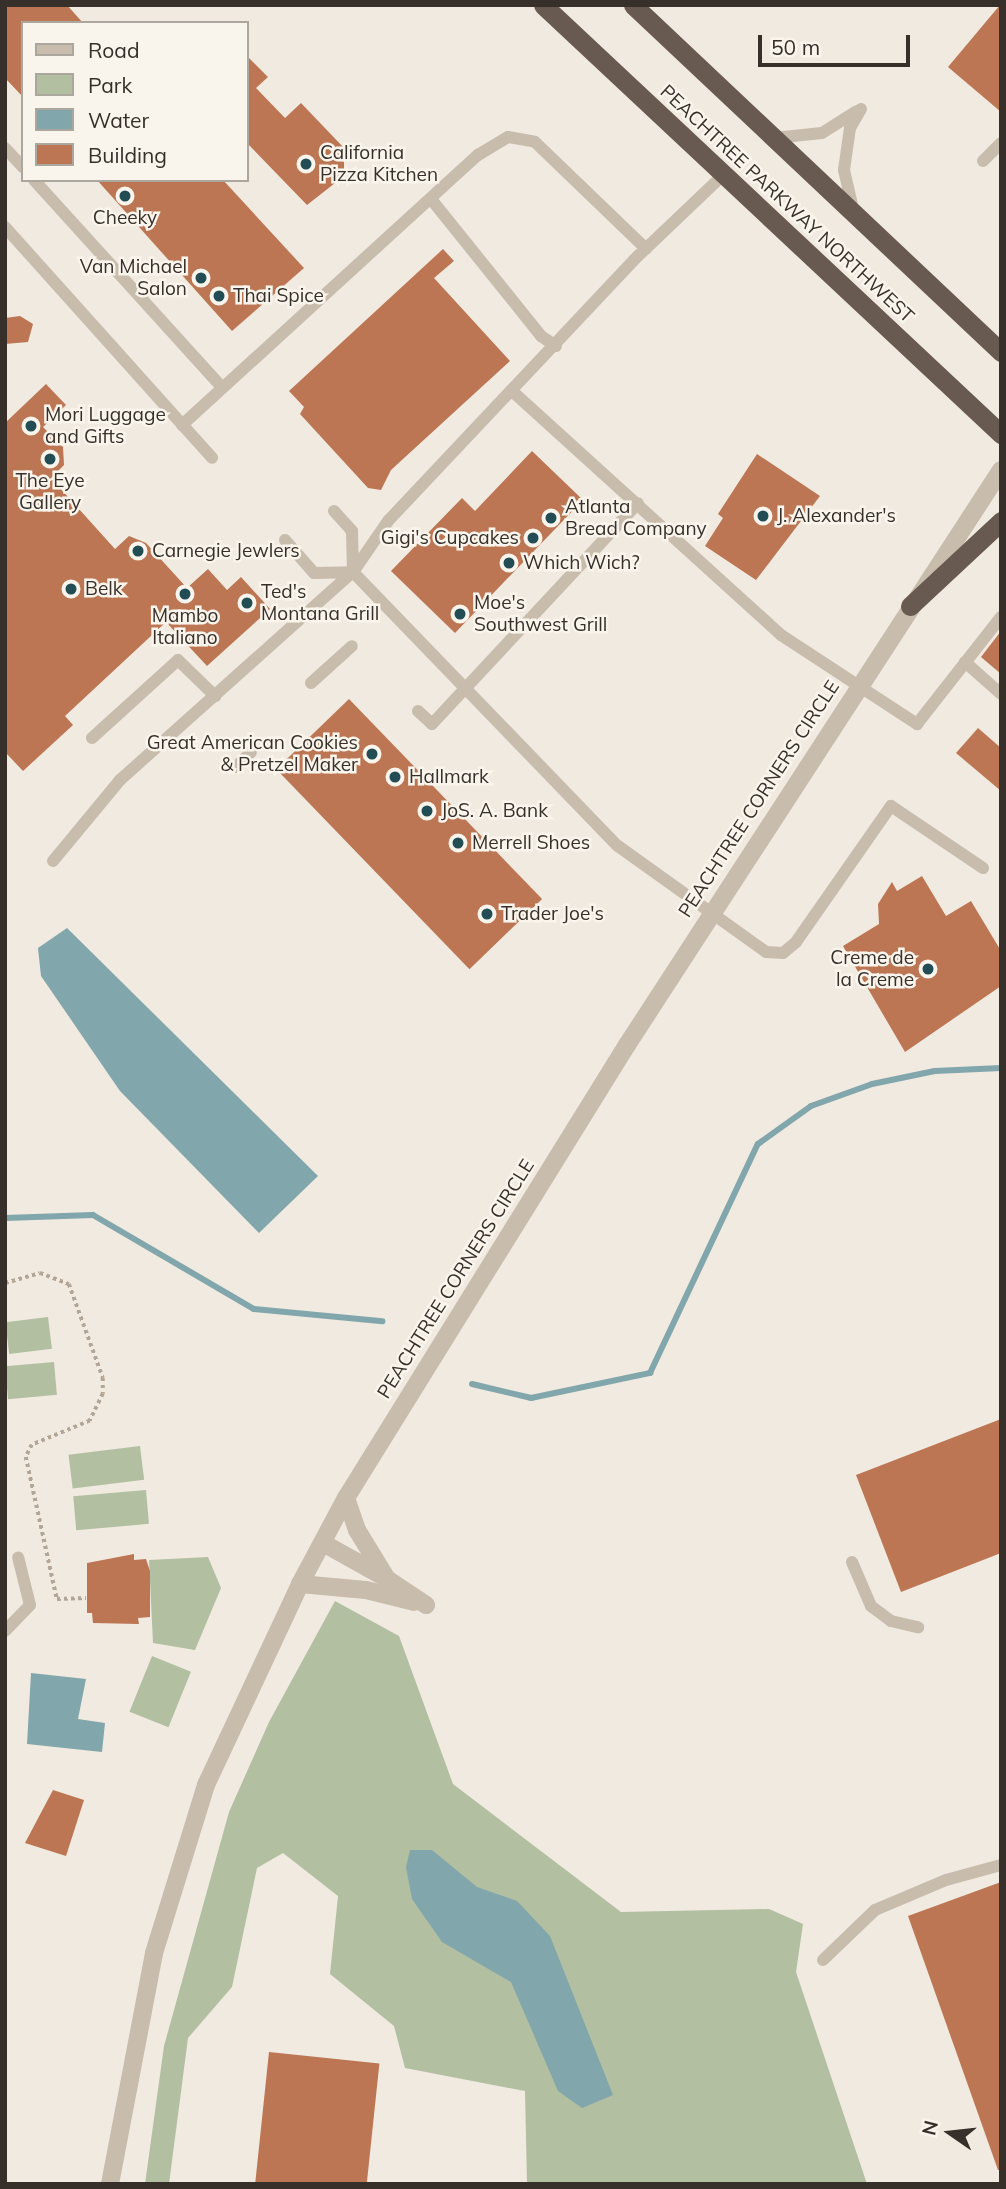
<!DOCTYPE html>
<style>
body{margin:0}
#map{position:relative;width:1006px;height:2189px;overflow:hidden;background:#f1eae0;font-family:Mulish,sans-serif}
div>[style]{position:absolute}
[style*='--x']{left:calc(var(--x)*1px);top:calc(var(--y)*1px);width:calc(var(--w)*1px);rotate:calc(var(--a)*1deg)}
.green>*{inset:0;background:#b2bfa1;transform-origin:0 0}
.water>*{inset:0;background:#81a6ac}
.stream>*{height:6px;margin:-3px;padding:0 3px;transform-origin:3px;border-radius:3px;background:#81a6ac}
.building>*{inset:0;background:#bc7653;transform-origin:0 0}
.path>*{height:3.5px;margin-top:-1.75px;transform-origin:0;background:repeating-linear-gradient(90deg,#b4a696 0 3.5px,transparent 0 7px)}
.service>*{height:12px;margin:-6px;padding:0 6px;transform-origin:6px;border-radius:6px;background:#c8bcac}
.minor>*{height:18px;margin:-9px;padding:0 9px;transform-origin:9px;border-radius:9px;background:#c8bcac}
.tertiary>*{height:18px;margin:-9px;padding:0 9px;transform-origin:9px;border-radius:9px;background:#c8bcac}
.trunk>*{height:19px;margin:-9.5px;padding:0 9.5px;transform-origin:9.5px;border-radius:9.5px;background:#685a50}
.dots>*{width:19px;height:19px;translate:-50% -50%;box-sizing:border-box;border:4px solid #f9f4ec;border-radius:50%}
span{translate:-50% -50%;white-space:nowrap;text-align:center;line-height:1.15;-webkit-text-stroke:5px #f9f4ec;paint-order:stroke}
.poi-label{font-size:19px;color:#37302a}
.left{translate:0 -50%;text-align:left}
.right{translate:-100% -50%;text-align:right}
.street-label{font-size:19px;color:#37302a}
.frame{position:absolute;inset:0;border:7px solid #37302a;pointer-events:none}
.legend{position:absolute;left:21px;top:21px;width:228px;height:161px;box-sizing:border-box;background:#f9f4ec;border:2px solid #aba69e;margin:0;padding:9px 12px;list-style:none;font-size:21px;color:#37302a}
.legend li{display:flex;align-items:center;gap:14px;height:35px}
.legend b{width:35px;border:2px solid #aba69e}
.north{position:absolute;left:915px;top:2098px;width:70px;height:70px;-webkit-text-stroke:5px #f9f4ec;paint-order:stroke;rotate:284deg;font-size:19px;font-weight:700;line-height:28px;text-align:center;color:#37302a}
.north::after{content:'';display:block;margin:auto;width:24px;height:32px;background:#37302a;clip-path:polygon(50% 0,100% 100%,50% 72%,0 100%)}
.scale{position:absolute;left:758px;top:35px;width:152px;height:32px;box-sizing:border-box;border:4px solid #37302a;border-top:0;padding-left:9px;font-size:21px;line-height:24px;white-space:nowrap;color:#37302a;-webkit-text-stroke:5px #f9f4ec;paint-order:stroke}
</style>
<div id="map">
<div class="green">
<div style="left:48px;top:1317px;width:32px;height:43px;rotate:83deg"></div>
<div style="left:54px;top:1362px;width:33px;height:49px;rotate:85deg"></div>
<div style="left:140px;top:1446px;width:34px;height:72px;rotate:83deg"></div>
<div style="left:146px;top:1490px;width:34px;height:73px;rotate:85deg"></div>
<div style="clip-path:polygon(208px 1557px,221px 1588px,195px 1650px,153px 1643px,149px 1560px)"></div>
<div style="clip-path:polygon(335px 1601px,399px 1636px,453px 1784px,621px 1912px,769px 1909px,803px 1924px,796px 1972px,867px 2184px,527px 2184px,525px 2091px,405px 2068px,394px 2026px,330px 1974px,338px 1896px,283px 1853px,257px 1868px,232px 1987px,188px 2038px,169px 2184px,145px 2184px,164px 2046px,229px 1812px,269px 1722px)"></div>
<div style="left:152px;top:1656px;width:42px;height:60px;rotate:22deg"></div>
</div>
<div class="water">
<div style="clip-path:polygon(67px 928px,318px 1176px,259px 1233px,120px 1091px,41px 976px,38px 948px)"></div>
<div style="clip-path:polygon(31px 1673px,86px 1679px,78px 1719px,105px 1723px,102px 1752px,27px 1744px)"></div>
<div style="clip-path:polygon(410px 1850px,432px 1850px,477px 1887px,517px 1901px,550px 1936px,613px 2095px,582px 2108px,558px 2091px,511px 1982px,442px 1942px,412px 1899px,406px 1867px)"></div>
</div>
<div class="stream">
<div style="--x:5;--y:1218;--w:88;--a:-2"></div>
<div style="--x:93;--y:1215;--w:186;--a:30.3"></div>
<div style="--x:254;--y:1309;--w:129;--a:5.4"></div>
<div style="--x:472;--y:1384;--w:61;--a:13.3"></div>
<div style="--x:531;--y:1398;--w:122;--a:-11.9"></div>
<div style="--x:650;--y:1373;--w:253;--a:-64.8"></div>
<div style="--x:758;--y:1144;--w:65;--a:-35.6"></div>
<div style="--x:811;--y:1106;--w:65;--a:-19.8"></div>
<div style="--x:872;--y:1084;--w:64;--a:-11.7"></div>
<div style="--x:935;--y:1071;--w:66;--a:-2.6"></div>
</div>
<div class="building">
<div style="clip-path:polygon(5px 5px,67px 5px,83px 23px,23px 23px,23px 97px,5px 78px)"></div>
<div style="clip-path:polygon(1000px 5px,1001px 5px,1001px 112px,948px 67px)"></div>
<div style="clip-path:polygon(247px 56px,268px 77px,256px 88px,285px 118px,301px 103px,344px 148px,344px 176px,307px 205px,247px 143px)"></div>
<div style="clip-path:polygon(97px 180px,223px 180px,304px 268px,232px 331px)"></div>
<div style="clip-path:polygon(443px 249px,454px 261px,434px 278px,510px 361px,391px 470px,381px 490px,368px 488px,300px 414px,304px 407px,289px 391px)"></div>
<div style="clip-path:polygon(20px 316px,33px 324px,28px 342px,5px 344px,5px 318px)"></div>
<div style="clip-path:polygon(46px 384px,66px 405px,43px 427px,63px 447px,64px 465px,51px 478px,115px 549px,129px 536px,146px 543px,187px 588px,208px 569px,227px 590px,241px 577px,270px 609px,207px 666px,166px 622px,65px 716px,73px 725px,23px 771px,5px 752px,5px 423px)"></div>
<div style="clip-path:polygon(532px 451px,583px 500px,455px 633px,391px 571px,462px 498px,475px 511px)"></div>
<div style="clip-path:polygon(757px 454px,820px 496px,756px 580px,705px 546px,723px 518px,718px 514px)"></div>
<div style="clip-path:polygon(1001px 631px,1001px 674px,981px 657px)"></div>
<div style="left:349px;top:699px;width:278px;height:101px;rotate:46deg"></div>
<div style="clip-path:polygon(978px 728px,1001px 748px,1001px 791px,956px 753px)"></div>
<div style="clip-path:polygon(922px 876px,946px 916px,971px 901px,1001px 951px,1001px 986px,905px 1052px,843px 946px,879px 924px,878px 904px,892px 882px,897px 891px)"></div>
<div style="clip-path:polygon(1001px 1419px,1001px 1553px,901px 1592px,856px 1475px)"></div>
<div style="clip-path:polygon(134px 1554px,134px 1560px,146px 1559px,150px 1571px,150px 1617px,138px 1618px,139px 1624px,93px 1623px,92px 1613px,87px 1613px,87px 1563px)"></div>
<div style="clip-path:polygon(53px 1790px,84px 1800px,66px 1856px,25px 1843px)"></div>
<div style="clip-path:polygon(1001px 1882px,1001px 2170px,998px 2170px,908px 1916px)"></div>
<div style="left:269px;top:2052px;width:111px;height:133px;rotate:6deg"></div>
</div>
<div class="path">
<div style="--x:5;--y:1283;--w:36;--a:-16"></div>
<div style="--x:40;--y:1273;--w:31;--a:21"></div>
<div style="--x:69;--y:1284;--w:100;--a:70.1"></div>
<div style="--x:103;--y:1378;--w:16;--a:90"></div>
<div style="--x:103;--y:1394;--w:30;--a:116"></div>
<div style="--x:90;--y:1421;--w:63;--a:157.5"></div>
<div style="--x:32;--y:1445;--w:13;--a:117"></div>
<div style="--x:26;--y:1457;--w:145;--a:77.7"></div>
<div style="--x:57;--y:1599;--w:29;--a:-2"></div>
</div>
<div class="service">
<div style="--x:774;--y:138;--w:48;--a:-5.9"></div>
<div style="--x:822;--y:133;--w:41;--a:-32.2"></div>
<div style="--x:5;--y:148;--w:26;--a:47"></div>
<div style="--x:983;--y:161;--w:25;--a:-45"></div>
<div style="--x:34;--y:180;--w:280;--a:47.8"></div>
<div style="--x:431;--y:199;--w:176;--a:51.2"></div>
<div style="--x:541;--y:336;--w:18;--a:34"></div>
<div style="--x:853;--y:209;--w:40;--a:-103"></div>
<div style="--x:844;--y:170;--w:42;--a:-81.9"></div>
<div style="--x:850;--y:128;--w:22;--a:-60"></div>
<div style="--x:5;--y:227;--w:310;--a:48.1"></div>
<div style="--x:512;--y:391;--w:363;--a:42.2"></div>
<div style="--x:781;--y:635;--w:163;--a:33.2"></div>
<div style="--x:917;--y:724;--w:136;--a:-51.9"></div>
<div style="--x:182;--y:425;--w:401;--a:-42.4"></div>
<div style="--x:478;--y:155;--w:35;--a:-31"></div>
<div style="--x:508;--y:137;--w:27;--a:10"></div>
<div style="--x:535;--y:142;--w:154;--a:43.9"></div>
<div style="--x:334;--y:511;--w:27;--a:48"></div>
<div style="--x:352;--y:531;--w:41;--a:88.6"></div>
<div style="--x:353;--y:572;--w:381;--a:46"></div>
<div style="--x:618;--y:846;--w:182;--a:35.6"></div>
<div style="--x:766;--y:952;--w:17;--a:3"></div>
<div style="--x:783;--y:953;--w:17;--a:-40"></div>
<div style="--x:796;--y:942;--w:166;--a:-55.1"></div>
<div style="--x:891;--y:806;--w:111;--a:34"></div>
<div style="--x:285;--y:540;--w:44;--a:48.7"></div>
<div style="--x:314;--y:573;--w:39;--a:-1"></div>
<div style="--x:965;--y:662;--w:48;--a:41.6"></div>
<div style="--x:311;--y:683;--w:55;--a:-42.1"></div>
<div style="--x:418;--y:711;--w:19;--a:43"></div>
<div style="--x:432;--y:724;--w:302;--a:-47"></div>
<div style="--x:92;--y:738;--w:116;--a:-42.2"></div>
<div style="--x:178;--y:660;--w:52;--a:44.2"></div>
<div style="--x:236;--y:767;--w:21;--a:-45"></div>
<div style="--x:53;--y:861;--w:105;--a:-50.4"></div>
<div style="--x:120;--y:780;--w:312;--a:-41.8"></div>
<div style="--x:353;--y:572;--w:62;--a:-55.5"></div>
<div style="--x:388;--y:521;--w:364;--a:-46.7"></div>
<div style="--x:638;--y:256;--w:116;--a:-43.6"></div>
<div style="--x:852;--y:1562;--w:48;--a:66.6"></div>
<div style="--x:871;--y:1606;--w:25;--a:37"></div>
<div style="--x:891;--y:1621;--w:28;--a:13"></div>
<div style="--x:5;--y:1631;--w:36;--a:-46"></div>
<div style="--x:30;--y:1605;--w:49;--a:-104"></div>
<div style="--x:823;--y:1960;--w:72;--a:-43.9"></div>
<div style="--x:875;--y:1910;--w:77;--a:-22.9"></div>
<div style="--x:946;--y:1880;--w:57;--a:-15.3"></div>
</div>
<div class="minor">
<div style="--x:346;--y:1498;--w:34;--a:71"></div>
<div style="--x:357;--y:1530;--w:57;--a:58.5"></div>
<div style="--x:387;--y:1579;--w:47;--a:33.7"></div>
<div style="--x:323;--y:1543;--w:70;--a:29.1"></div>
<div style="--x:300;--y:1584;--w:66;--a:5.2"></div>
<div style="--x:366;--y:1590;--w:49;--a:14"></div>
</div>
<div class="tertiary">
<div style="--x:110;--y:2184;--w:235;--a:-79.2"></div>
<div style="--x:154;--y:1953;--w:176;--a:-72.8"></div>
<div style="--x:206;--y:1785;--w:222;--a:-64.9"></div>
<div style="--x:300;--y:1584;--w:98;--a:-61.9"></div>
<div style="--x:346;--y:1498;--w:533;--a:-58.19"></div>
<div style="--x:627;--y:1045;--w:686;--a:-56.96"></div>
</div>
<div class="trunk">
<div style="--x:543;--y:5;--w:628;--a:43.13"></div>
<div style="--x:633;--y:5;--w:506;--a:43.32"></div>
<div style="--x:910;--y:606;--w:125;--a:-43"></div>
</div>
<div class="dots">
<div style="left:306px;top:164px;background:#234d55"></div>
<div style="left:125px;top:196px;background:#234d55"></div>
<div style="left:201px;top:278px;background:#234d55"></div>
<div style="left:219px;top:296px;background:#234d55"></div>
<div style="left:31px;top:426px;background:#234d55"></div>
<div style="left:50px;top:459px;background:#234d55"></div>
<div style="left:763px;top:516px;background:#234d55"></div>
<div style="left:551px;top:518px;background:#234d55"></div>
<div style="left:533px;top:538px;background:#234d55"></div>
<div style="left:138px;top:551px;background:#234d55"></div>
<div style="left:509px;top:563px;background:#234d55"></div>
<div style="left:71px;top:589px;background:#234d55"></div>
<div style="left:185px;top:594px;background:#234d55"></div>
<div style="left:247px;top:603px;background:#234d55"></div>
<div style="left:460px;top:614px;background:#234d55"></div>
<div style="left:372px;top:754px;background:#234d55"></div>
<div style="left:395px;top:777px;background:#234d55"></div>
<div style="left:427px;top:811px;background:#234d55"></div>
<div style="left:458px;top:843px;background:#234d55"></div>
<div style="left:487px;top:914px;background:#234d55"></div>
<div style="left:928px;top:969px;background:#234d55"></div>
</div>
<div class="poi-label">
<span class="left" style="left:320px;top:164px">California<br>Pizza Kitchen</span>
<span style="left:125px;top:218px">Cheeky</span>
<span class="right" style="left:187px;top:278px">Van Michael<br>Salon</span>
<span class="left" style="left:233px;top:296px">Thai Spice</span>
<span class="left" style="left:45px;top:426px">Mori Luggage<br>and Gifts</span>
<span style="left:50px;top:492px">The Eye<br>Gallery</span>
<span class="left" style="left:565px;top:518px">Atlanta<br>Bread Company</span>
<span class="left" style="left:777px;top:516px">J. Alexander's</span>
<span class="right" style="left:519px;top:538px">Gigi's Cupcakes</span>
<span class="left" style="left:152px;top:551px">Carnegie Jewlers</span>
<span class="left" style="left:523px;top:563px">Which Wich?</span>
<span class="left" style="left:85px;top:589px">Belk</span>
<span class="left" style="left:261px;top:603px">Ted's<br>Montana Grill</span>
<span class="left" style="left:474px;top:614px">Moe's<br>Southwest Grill</span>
<span style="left:185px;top:627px">Mambo<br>Italiano</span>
<span class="right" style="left:358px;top:754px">Great American Cookies<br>&amp; Pretzel Maker</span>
<span class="left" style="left:409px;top:777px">Hallmark</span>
<span class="left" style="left:441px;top:811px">JoS. A. Bank</span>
<span class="left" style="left:472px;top:843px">Merrell Shoes</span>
<span class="left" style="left:501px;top:914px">Trader Joe's</span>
<span class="right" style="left:914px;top:969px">Creme de<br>la Creme</span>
</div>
<div class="street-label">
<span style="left:787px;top:204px;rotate:43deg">PEACHTREE PARKWAY NORTHWEST</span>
<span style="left:759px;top:799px;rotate:-57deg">PEACHTREE CORNERS CIRCLE</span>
<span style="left:456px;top:1279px;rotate:-58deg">PEACHTREE CORNERS CIRCLE</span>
</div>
<div class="frame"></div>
<ul class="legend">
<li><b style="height:9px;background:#c8bcac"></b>Road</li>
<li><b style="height:19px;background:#b2bfa1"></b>Park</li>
<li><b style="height:19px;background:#81a6ac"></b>Water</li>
<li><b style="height:19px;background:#bc7653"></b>Building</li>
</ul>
<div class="north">N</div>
<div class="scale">50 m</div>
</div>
